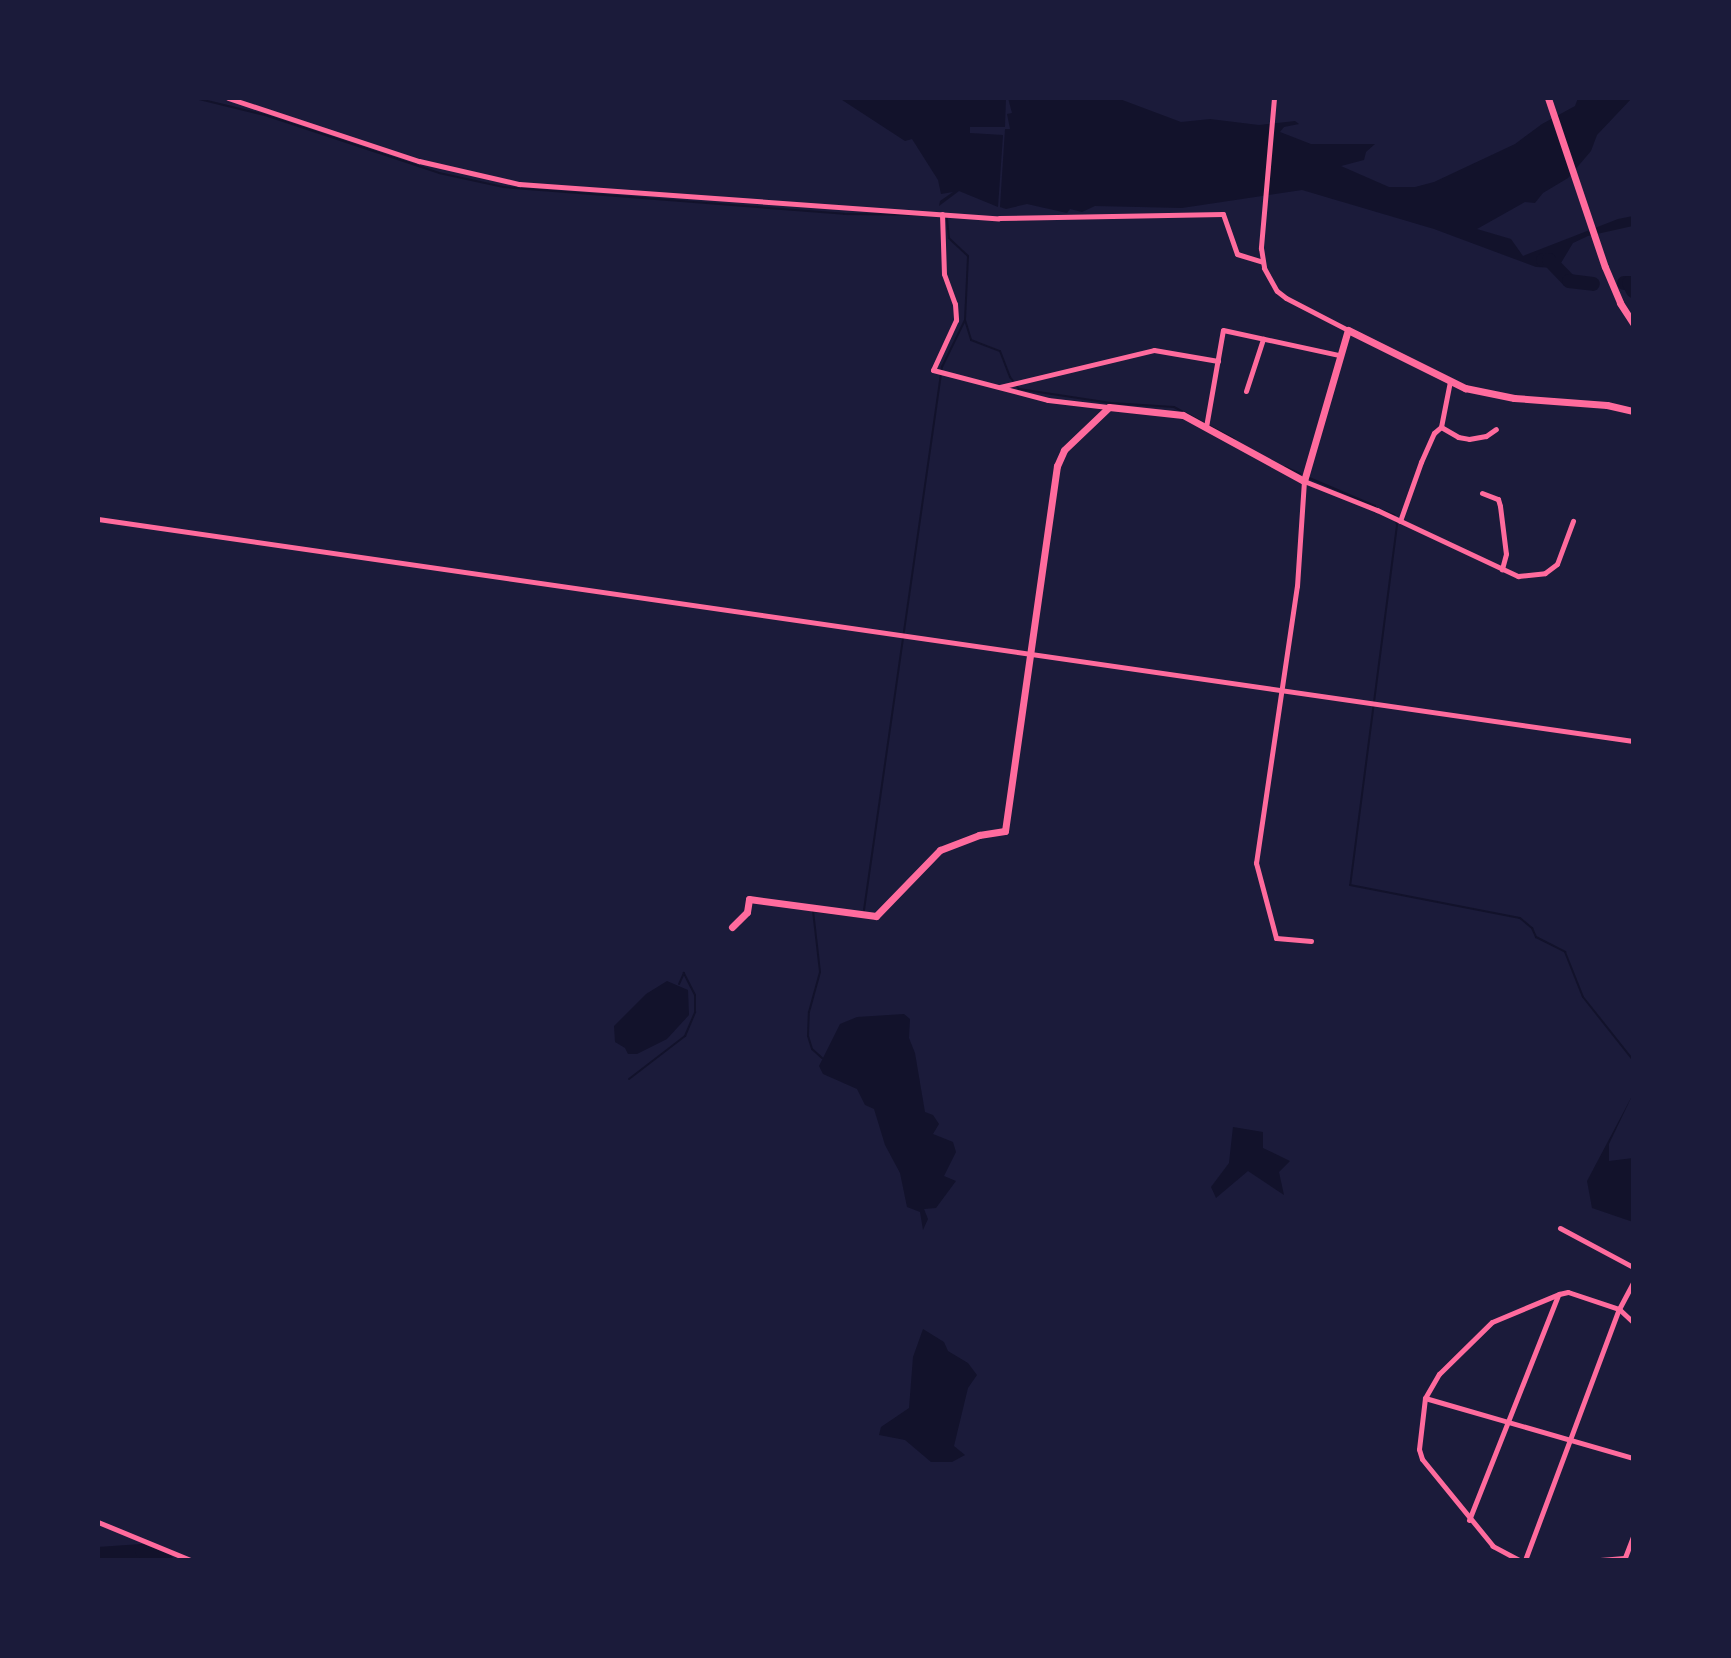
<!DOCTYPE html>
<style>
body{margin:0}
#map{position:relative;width:1731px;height:1658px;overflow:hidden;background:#1b1b3a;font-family:Raleway,sans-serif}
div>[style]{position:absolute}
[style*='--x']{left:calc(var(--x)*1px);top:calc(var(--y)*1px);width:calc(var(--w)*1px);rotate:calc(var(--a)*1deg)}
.water>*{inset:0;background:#12122b}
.stream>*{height:2px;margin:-1px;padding:0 1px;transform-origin:1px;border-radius:1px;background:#12122b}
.river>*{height:14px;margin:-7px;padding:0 7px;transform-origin:7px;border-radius:7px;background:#12122b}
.minor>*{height:5px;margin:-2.5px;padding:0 2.5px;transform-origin:2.5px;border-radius:2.5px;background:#ff6b9d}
.secondary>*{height:7px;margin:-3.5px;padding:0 3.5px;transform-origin:3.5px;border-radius:3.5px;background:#ff6b9d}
span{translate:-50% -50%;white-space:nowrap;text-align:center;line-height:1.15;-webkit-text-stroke:7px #1b1b3a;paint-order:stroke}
.frame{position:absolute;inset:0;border:100px solid #1b1b3a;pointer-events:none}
</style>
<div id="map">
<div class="water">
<div style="clip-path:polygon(839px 98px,1006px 98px,1005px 127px,970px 127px,970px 133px,1003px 135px,998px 207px,959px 191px,939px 206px,940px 201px,953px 192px,941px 194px,938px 180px,912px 139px,905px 141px)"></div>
<div style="clip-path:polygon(1008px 98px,1117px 98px,1181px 122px,1210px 119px,1259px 125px,1295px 121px,1299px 124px,1284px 127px,1280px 132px,1311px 144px,1375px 144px,1366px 152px,1364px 160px,1341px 166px,1389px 187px,1415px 187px,1434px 182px,1515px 144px,1542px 124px,1575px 106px,1578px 98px,1632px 98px,1597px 135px,1591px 151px,1568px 178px,1543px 193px,1535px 203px,1525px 202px,1477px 229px,1511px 239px,1523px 256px,1618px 219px,1633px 216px,1633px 226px,1588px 236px,1573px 243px,1558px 268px,1536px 267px,1434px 229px,1302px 190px,1182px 208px,1095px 206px,1082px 212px,1070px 209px,1067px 213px,1027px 204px,1006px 209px,1000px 207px,1005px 129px,1010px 129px,1007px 114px,1012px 113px)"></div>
<div style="clip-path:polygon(667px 981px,688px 990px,689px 1015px,667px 1039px,637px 1054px,628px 1054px,625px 1048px,615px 1042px,614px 1026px,646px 994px)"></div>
<div style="clip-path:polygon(904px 1014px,910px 1019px,909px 1038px,915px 1053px,925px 1112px,933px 1115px,939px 1124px,933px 1134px,953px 1142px,956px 1152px,944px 1176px,956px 1181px,936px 1208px,924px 1209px,928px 1219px,923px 1230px,920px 1212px,907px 1207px,900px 1173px,885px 1145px,874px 1109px,865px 1105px,857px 1089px,823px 1074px,819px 1066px,840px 1024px,857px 1017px)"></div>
<div style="clip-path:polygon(1633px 1094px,1609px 1144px,1609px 1161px,1633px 1158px,1633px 1222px,1592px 1208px,1587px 1181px)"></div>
<div style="clip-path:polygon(1233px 1127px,1263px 1132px,1263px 1148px,1290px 1161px,1279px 1172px,1284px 1195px,1248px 1171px,1216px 1198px,1211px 1187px,1229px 1163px)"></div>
<div style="clip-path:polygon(923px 1329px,944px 1342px,948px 1351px,968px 1363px,977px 1375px,968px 1388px,954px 1446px,965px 1455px,952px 1462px,931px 1462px,905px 1440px,879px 1435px,881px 1427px,909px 1408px,913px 1357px)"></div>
</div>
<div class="stream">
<div style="--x:195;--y:98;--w:72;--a:13.7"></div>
<div style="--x:265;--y:115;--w:183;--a:18.4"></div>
<div style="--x:439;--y:173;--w:66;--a:12.3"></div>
<div style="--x:503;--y:187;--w:342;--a:4.5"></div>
<div style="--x:844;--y:214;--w:91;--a:0.6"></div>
<div style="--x:965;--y:320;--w:21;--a:73"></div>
<div style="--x:971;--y:340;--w:31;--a:21"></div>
<div style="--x:1000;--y:351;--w:28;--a:69"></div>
<div style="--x:1010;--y:377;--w:15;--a:53"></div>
<div style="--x:1019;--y:389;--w:93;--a:8.7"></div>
<div style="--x:1111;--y:403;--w:63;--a:3.6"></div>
<div style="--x:1174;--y:407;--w:68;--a:28.1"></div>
<div style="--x:1285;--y:467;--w:17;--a:24"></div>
<div style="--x:1307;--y:477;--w:74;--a:23.1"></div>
<div style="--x:1384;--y:511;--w:11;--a:22"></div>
<div style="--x:1394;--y:515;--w:10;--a:73"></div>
<div style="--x:1397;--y:525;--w:363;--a:97.4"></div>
<div style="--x:1350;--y:885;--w:173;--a:11"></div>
<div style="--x:1520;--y:918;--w:16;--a:40"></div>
<div style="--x:1532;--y:928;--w:10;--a:66"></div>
<div style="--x:1536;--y:937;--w:33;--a:27"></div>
<div style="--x:1565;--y:952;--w:48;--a:68.2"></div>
<div style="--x:1583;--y:997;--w:80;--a:51.6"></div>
<div style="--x:864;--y:910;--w:549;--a:-81.83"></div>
<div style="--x:942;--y:367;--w:52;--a:-63.9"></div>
<div style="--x:965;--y:320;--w:64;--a:-87.3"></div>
<div style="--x:968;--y:256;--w:26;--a:-137"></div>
<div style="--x:949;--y:238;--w:20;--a:-96"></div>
<div style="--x:822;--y:1058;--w:13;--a:-138"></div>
<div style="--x:812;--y:1049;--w:14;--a:-107"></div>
<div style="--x:808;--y:1036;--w:24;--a:-88"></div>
<div style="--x:809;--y:1012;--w:41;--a:-74.6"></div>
<div style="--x:820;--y:972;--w:61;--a:-96.5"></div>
<div style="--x:813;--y:911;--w:50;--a:6.8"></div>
<div style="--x:629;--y:1079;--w:71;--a:-37.5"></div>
<div style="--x:685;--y:1036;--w:26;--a:-67"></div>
<div style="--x:695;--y:1012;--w:17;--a:-90"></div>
<div style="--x:695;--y:995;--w:25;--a:-117"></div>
<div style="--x:684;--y:973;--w:12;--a:114"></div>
</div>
<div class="river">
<div style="--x:1543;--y:260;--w:6;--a:0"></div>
<div style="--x:1549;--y:260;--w:29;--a:46"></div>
<div style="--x:1569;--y:281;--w:24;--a:7"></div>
<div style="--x:1624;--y:283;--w:5;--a:0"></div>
<div style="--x:1629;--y:283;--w:9;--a:63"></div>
<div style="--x:98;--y:1554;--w:44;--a:-3.9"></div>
<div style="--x:142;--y:1551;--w:26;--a:21"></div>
</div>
<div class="minor">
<div style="--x:228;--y:98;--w:201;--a:18.3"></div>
<div style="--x:419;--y:161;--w:103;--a:13"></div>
<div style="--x:519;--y:184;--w:481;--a:4.1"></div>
<div style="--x:999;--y:218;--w:224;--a:-1"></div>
<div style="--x:1223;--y:214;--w:42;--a:70.7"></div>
<div style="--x:1237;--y:254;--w:27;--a:17"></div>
<div style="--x:1274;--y:98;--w:151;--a:95"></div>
<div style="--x:1261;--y:248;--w:20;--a:81"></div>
<div style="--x:1264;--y:268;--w:26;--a:61"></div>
<div style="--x:1277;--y:291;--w:11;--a:38"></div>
<div style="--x:1286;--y:298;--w:70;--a:27.3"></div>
<div style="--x:942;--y:214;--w:60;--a:88.1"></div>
<div style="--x:944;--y:274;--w:32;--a:70"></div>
<div style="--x:955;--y:304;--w:16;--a:86"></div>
<div style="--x:956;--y:320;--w:55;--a:114.7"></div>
<div style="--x:933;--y:370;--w:119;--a:14.6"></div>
<div style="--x:1048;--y:400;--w:60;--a:6.7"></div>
<div style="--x:1000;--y:387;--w:158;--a:-13.5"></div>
<div style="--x:1154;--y:350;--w:65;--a:9.8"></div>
<div style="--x:1246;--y:391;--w:55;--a:-71.9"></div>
<div style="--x:1206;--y:427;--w:98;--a:-80.1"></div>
<div style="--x:1223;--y:330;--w:119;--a:12.2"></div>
<div style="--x:1441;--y:427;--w:20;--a:30"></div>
<div style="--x:1458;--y:437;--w:11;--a:10"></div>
<div style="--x:1469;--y:439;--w:17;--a:-10"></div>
<div style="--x:1486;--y:436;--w:12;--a:-35"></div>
<div style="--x:1482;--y:493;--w:17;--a:21"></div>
<div style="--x:1498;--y:499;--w:7;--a:74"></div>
<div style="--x:1500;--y:506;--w:48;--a:82.9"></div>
<div style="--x:1506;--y:554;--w:16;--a:105"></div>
<div style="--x:98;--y:519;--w:1551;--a:8.23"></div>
<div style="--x:1400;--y:521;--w:63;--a:-70.4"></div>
<div style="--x:1421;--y:462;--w:32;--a:-66"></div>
<div style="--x:1434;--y:433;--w:9;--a:-41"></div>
<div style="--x:1441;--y:427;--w:47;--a:-78.9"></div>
<div style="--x:1311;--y:941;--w:35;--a:-175"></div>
<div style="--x:1276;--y:938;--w:78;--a:-104.9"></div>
<div style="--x:1256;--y:863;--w:280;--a:-81.6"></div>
<div style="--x:1297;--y:586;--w:105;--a:-86.2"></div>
<div style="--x:1304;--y:481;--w:79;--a:21.7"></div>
<div style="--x:1377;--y:510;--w:156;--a:25.1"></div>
<div style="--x:1518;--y:576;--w:27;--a:-6"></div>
<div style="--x:1545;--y:573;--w:15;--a:-37"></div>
<div style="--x:1557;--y:564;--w:46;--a:-69.6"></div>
<div style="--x:1560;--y:1228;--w:83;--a:28.1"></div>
<div style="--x:1425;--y:1398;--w:216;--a:16.1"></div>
<div style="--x:1469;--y:1520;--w:242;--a:-68.4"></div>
<div style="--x:98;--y:1522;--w:100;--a:22.4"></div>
<div style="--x:1519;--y:1560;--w:30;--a:-152"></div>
<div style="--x:1493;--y:1546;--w:112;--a:-129.2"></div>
<div style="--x:1422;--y:1459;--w:10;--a:-107"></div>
<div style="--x:1419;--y:1449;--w:51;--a:-83.3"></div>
<div style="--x:1425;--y:1398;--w:28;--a:-60"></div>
<div style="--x:1439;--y:1374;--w:74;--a:-44.5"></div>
<div style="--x:1492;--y:1322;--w:73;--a:-22.7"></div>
<div style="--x:1559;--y:1294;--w:9;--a:-13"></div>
<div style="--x:1568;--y:1292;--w:54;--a:18.4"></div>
<div style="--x:1619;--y:1309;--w:19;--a:43"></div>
<div style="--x:1525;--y:1560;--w:268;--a:-69.5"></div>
<div style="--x:1619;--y:1309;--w:30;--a:-62"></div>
<div style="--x:1600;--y:1560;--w:24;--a:-5"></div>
<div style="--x:1624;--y:1560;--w:25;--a:-69"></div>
</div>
<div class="secondary">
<div style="--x:1548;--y:98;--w:178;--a:71.4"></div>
<div style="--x:1605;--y:267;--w:39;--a:67"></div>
<div style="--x:1620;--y:303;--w:24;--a:57"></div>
<div style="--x:732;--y:927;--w:21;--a:-45"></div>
<div style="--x:747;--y:912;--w:13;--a:-81"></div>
<div style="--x:749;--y:899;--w:128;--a:7.6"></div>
<div style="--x:876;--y:916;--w:92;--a:-45.9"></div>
<div style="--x:940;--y:850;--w:42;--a:-21"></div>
<div style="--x:979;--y:835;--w:26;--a:-9"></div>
<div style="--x:1005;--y:831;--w:369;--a:-81.9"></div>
<div style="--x:1057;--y:466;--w:17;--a:-66"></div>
<div style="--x:1064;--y:450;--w:62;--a:-43.7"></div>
<div style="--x:1109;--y:407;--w:74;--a:6.2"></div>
<div style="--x:1183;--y:415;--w:138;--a:28.6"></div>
<div style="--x:1304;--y:481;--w:157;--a:-73.8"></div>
<div style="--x:1348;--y:330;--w:131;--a:26.4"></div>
<div style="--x:1465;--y:388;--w:50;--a:11.5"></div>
<div style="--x:1514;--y:398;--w:93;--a:4.3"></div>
<div style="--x:1607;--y:405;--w:27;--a:13"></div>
</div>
<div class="frame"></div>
</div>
